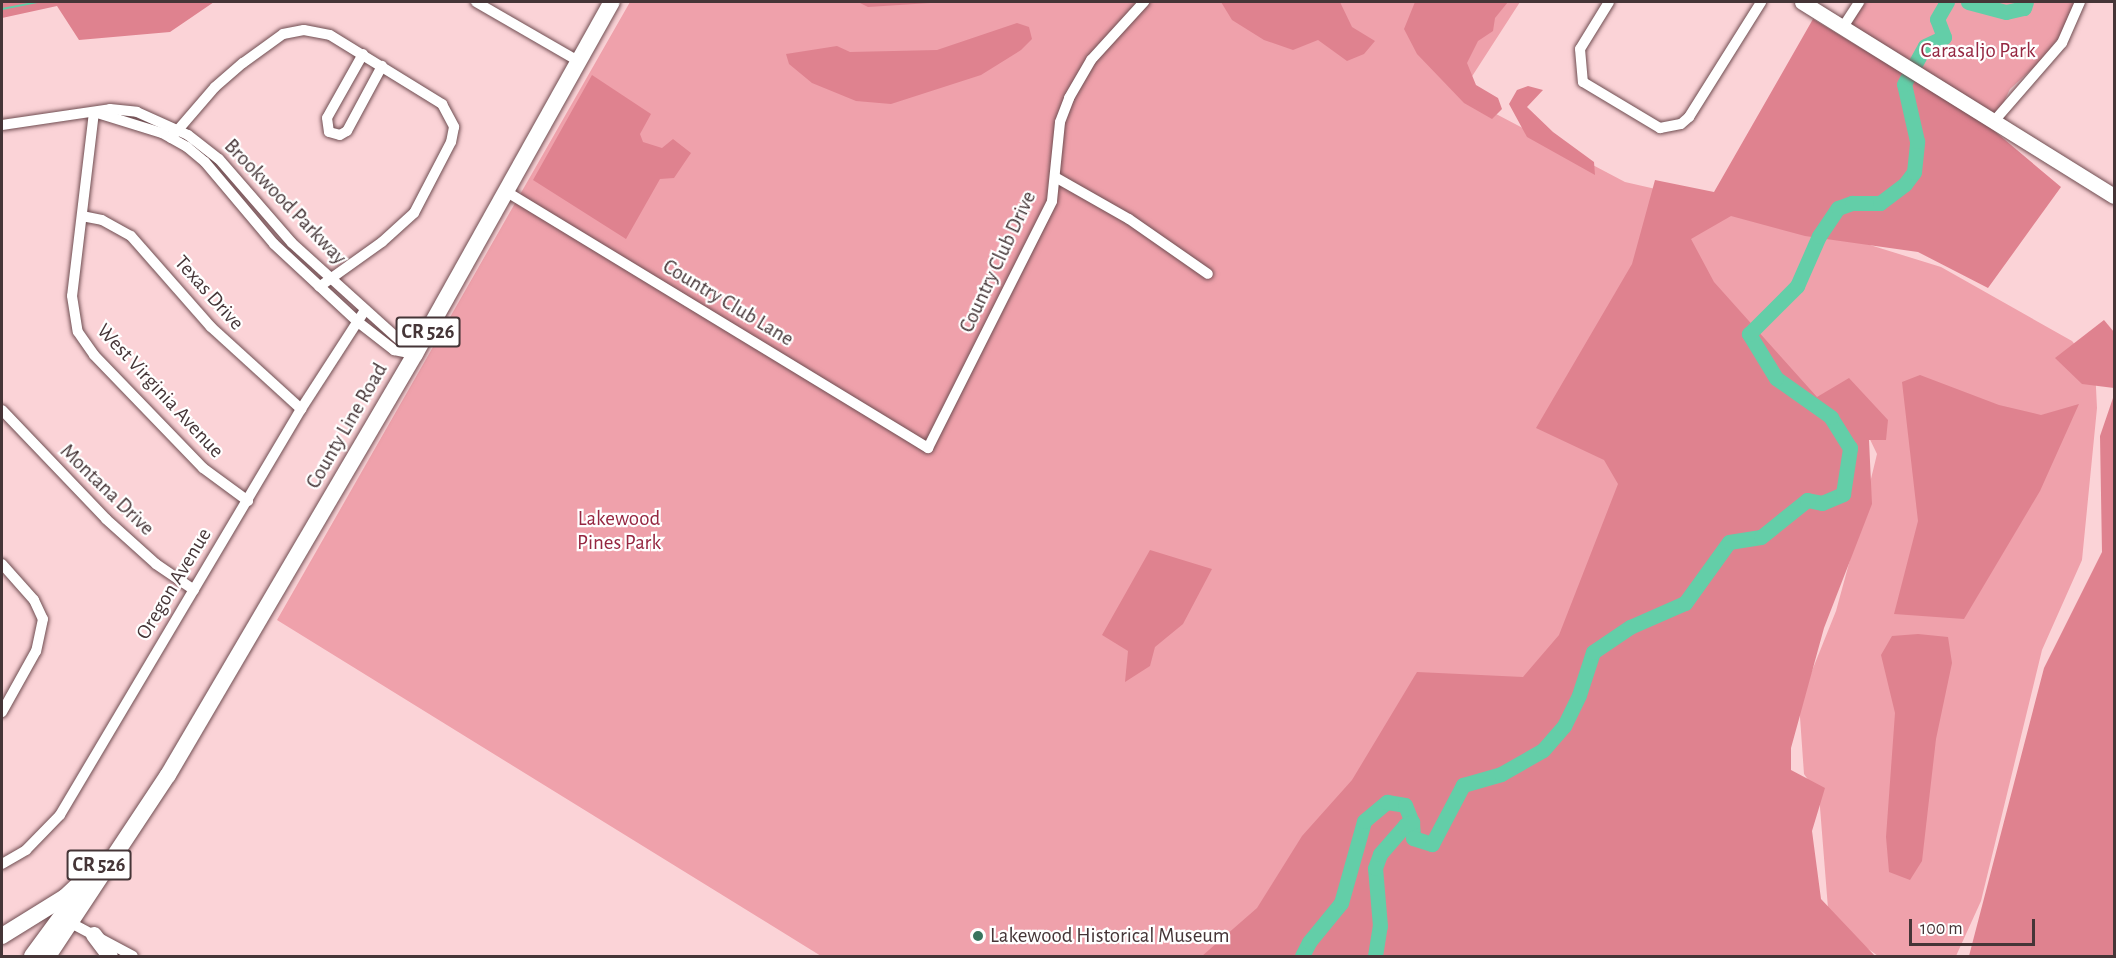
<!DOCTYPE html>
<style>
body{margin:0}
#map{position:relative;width:2116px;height:958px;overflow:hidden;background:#fbd3d7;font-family:"Alegreya Sans",sans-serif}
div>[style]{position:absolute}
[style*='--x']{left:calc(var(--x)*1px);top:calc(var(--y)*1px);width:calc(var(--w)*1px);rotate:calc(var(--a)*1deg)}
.green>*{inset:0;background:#efa1ab}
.forest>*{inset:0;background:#df828f}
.stream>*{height:2px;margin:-1px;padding:0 1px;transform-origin:1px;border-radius:1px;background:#63cea8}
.river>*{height:15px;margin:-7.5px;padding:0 7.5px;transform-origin:7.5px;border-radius:7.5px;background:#63cea8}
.roads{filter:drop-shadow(0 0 2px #6f4d51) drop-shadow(0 0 2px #6f4d51)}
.minor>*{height:10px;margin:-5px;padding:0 5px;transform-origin:5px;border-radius:5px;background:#fff}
.secondary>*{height:15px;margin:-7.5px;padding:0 7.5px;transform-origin:7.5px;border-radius:7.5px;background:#fff}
.primary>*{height:16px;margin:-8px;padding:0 8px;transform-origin:8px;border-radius:8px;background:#fff}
.dots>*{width:16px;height:16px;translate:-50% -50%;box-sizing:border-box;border:3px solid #fff;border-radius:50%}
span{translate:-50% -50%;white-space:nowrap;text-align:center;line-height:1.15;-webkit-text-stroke:4.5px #fff;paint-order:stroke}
.shield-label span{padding:2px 4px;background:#fff;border:2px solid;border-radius:4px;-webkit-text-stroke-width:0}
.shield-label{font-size:20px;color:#453537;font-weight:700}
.park-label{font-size:21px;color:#952741}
.street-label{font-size:21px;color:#453537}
.poi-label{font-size:21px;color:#453537}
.left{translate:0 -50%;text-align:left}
.frame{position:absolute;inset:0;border:3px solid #453537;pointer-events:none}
.scale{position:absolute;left:1909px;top:919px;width:126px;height:27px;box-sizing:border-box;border:3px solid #453537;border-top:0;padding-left:8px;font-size:18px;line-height:21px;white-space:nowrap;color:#453537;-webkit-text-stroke:4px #fff;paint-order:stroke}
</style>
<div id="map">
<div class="green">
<div style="clip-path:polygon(630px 2px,1520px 2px,1460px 95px,1625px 182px,1786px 219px,1941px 267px,2072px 341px,2095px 368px,2097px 408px,2082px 560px,2042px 650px,1981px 901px,1956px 956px,1878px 956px,1829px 921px,1819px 795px,1804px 774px,1799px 703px,1836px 611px,1863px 512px,1877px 454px,1865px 429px,1645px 454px,1729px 542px,1302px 956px,821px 956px,277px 620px)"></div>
<div style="clip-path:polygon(1859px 2px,2075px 2px,2062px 33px,2041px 61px,2010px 89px,1995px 120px,1843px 27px)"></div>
</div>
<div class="forest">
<div style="clip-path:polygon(2px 2px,214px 2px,170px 32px,79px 40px,57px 6px,2px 18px)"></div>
<div style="clip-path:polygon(858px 2px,929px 2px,930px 3px,868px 7px)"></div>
<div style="clip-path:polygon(1221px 2px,1340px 2px,1352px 27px,1375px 41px,1364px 54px,1347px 61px,1318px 40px,1293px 50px,1264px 40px,1232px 20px)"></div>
<div style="clip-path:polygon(1415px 2px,1508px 2px,1495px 18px,1493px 31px,1478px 41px,1467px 63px,1476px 85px,1498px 98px,1502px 109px,1492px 119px,1464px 103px,1417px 54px,1404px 29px)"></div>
<div style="clip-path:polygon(1813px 19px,1986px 124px,2061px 187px,1988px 288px,1918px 252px,1805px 236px,1731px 216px,1691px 239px,1714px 282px,1817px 397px,1849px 378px,1888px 420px,1886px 440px,1869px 440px,1872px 504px,1824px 628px,1791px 748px,1791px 770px,1825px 788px,1812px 831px,1821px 899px,1875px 956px,1202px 956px,1257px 908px,1302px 836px,1352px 780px,1417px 672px,1523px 677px,1559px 635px,1618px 484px,1604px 460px,1536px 428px,1632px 264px,1655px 180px,1714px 192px)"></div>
<div style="clip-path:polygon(1017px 23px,1029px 27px,1032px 39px,1021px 50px,981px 75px,891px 104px,856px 101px,812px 83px,789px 64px,786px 54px,837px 46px,850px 52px,937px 50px)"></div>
<div style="clip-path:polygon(592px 75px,651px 114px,640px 134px,643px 142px,662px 148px,673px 139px,691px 153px,674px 178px,660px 179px,626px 239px,533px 180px)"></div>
<div style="clip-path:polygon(1528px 86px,1543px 90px,1527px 107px,1553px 132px,1594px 162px,1595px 175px,1527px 137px,1509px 104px,1517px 90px)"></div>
<div style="clip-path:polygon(2104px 320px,2114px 332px,2114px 388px,2082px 384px,2055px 358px)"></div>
<div style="clip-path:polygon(1920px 375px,1999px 405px,2041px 415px,2079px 404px,2040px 491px,1964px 619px,1894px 614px,1918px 521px,1902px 382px)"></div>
<div style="clip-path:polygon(2114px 395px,2114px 956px,1969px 956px,2044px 668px,2102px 552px,2100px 436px)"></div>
<div style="clip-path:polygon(1150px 550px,1212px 569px,1183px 624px,1155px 647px,1150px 666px,1125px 682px,1128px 651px,1102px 635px)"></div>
<div style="clip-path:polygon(1918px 634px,1948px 637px,1952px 663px,1936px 739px,1922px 861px,1910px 880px,1889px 872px,1886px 837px,1895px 713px,1881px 655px,1892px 636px)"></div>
</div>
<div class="stream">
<div style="--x:2;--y:9;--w:36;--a:-11"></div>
</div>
<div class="river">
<div style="--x:1968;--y:2;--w:39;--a:15"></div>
<div style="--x:2006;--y:12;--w:18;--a:-13"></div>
<div style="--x:2024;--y:8;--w:6;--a:-72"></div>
<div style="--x:1302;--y:956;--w:16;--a:-63"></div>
<div style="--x:1309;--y:942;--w:50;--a:-50.6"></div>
<div style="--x:1341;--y:903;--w:85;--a:-74.3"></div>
<div style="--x:1364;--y:821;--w:30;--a:-40"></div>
<div style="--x:1387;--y:802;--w:18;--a:9"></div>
<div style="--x:1405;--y:805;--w:18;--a:68"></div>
<div style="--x:1412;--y:822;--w:16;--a:86"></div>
<div style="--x:1413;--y:838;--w:20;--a:18"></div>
<div style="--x:1432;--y:844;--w:67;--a:-62.3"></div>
<div style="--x:1463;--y:785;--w:40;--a:-16"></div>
<div style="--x:1501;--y:774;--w:48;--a:-29.7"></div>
<div style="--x:1543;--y:750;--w:32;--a:-49"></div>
<div style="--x:1564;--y:726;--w:34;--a:-64"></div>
<div style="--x:1579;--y:695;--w:45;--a:-72"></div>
<div style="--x:1593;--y:652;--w:45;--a:-34"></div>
<div style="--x:1630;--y:627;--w:60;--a:-23.6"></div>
<div style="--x:1685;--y:603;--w:75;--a:-54.2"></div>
<div style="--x:1729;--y:542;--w:32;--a:-9"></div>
<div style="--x:1761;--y:537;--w:59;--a:-38.8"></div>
<div style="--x:1807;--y:500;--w:15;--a:11"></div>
<div style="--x:1822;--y:503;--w:23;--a:-23"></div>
<div style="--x:1843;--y:494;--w:47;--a:-81.3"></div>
<div style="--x:1850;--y:448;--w:36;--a:-122"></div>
<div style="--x:1831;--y:417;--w:67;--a:-144.7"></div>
<div style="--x:1776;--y:378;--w:52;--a:-121.5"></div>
<div style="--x:1749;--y:334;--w:68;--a:-45"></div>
<div style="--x:1797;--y:286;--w:55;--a:-66.3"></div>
<div style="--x:1819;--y:236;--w:34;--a:-56"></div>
<div style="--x:1838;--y:208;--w:15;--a:-20"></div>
<div style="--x:1852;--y:203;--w:28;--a:0"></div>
<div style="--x:1880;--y:203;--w:31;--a:-37"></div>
<div style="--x:1905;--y:184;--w:15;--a:-53"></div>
<div style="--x:1914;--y:172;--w:31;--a:-84"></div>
<div style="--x:1917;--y:141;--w:58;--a:-102.8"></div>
<div style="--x:1904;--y:84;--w:43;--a:-61.1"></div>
<div style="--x:1925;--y:46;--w:21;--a:-25"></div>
<div style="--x:1944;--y:37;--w:19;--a:-111"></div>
<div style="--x:1937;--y:19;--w:20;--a:-60"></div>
<div style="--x:1375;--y:956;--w:30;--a:-81"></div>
<div style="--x:1380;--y:926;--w:58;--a:-94.9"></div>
<div style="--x:1375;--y:868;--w:15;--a:-70"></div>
<div style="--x:1380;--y:854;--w:38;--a:-49"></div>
<div style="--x:1405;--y:825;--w:8;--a:-23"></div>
</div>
<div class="roads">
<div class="minor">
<div style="--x:476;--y:2;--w:118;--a:30"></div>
<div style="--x:1609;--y:2;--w:55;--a:121.7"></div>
<div style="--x:1580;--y:49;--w:33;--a:85"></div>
<div style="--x:1583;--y:82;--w:90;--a:30.9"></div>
<div style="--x:1660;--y:128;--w:21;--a:-11"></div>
<div style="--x:1681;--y:124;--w:11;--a:-41"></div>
<div style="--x:1689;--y:117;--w:136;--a:-57.9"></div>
<div style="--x:1843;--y:27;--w:30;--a:-57"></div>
<div style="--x:363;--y:54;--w:73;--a:119.4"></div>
<div style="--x:327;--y:118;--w:14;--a:82"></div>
<div style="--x:329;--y:132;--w:11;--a:15"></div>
<div style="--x:340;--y:135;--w:8;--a:-30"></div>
<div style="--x:347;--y:131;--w:74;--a:-61.7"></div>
<div style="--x:94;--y:112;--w:185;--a:96.8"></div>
<div style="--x:72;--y:296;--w:36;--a:81"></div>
<div style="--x:78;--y:332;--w:28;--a:55"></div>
<div style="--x:94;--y:355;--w:157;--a:46"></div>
<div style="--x:203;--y:468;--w:56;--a:36.3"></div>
<div style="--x:94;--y:112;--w:71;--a:17.2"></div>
<div style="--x:162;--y:133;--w:29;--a:29"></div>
<div style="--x:187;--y:147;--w:23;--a:40"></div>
<div style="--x:205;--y:162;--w:107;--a:49.9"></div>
<div style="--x:274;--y:244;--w:115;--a:42.9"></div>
<div style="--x:358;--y:322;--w:46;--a:37.9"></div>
<div style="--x:394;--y:350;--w:21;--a:11"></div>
<div style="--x:1995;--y:120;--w:102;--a:-49"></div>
<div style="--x:2062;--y:43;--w:45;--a:-66.3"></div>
<div style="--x:2;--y:125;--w:109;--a:-8.4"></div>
<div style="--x:110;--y:109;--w:27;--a:6"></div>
<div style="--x:137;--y:112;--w:56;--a:24.3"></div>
<div style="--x:188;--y:135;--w:39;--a:38"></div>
<div style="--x:219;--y:159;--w:111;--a:49"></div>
<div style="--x:292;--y:243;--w:166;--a:42.1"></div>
<div style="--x:171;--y:138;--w:67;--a:-49.2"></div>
<div style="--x:215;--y:87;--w:37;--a:-41"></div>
<div style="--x:243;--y:63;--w:49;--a:-35.9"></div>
<div style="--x:283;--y:34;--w:21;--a:-11"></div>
<div style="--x:304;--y:30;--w:26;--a:11"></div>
<div style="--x:330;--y:35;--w:132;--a:31.6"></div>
<div style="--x:442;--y:104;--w:26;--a:62"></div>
<div style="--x:454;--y:127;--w:15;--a:101"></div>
<div style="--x:451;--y:142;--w:80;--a:117.5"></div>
<div style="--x:414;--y:213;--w:43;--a:137.8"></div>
<div style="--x:382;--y:242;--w:77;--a:144.5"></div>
<div style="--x:1055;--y:177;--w:85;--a:29.6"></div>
<div style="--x:1129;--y:219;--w:96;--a:34.8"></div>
<div style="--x:507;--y:192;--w:493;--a:31.3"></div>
<div style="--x:928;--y:448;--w:276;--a:-63.3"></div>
<div style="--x:1052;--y:201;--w:79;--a:-84.2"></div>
<div style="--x:1060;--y:122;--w:26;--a:-69"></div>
<div style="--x:1069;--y:98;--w:44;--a:-59.9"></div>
<div style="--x:1091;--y:60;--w:79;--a:-47.6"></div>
<div style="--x:82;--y:216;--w:20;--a:11"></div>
<div style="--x:102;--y:220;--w:33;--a:29"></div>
<div style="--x:131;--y:236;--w:121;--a:48.7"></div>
<div style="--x:211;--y:327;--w:122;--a:42.3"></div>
<div style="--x:2;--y:410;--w:151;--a:46.3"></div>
<div style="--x:106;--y:519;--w:67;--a:42"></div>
<div style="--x:156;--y:564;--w:46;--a:34.4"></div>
<div style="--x:2;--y:564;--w:48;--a:48.4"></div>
<div style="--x:34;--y:600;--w:21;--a:65"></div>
<div style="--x:43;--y:619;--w:33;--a:102"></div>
<div style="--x:36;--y:651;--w:70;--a:119.1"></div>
<div style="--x:2;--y:864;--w:28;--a:-30"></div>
<div style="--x:26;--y:850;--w:49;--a:-45.8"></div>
<div style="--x:60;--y:815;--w:472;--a:-59.3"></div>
<div style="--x:301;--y:409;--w:118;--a:-57.1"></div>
<div style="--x:71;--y:923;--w:70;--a:28"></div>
</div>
<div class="secondary">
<div style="--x:1802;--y:2;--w:367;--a:31.9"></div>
</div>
<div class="primary">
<div style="--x:94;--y:935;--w:26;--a:53"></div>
<div style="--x:2;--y:936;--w:74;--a:-31.8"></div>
<div style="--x:65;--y:897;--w:47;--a:-43.3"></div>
<div style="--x:32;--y:956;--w:81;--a:-53.6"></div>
<div style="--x:48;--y:956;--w:217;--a:-56.5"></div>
<div style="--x:168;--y:775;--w:488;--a:-59.6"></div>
<div style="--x:415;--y:354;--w:403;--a:-60.8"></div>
</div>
</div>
<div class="dots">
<div style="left:978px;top:936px;background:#39745e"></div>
</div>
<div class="shield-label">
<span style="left:428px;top:332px">CR 526</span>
<span style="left:99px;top:865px">CR 526</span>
</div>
<div class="park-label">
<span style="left:1978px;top:51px">Carasaljo Park</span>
<span style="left:619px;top:531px">Lakewood<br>Pines Park</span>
</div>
<div class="street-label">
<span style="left:285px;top:202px;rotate:46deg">Brookwood Parkway</span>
<span style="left:998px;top:262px;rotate:-65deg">Country Club Drive</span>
<span style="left:209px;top:293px;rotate:48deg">Texas Drive</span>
<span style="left:728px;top:303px;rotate:31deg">Country Club Lane</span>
<span style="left:160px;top:391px;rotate:47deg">West Virginia Avenue</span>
<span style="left:347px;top:426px;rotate:-60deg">County Line Road</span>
<span style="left:107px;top:490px;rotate:44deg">Montana Drive</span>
<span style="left:174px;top:584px;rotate:-59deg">Oregon Avenue</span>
</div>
<div class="poi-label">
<span class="left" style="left:990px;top:936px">Lakewood Historical Museum</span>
</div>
<div class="frame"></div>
<div class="scale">100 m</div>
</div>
